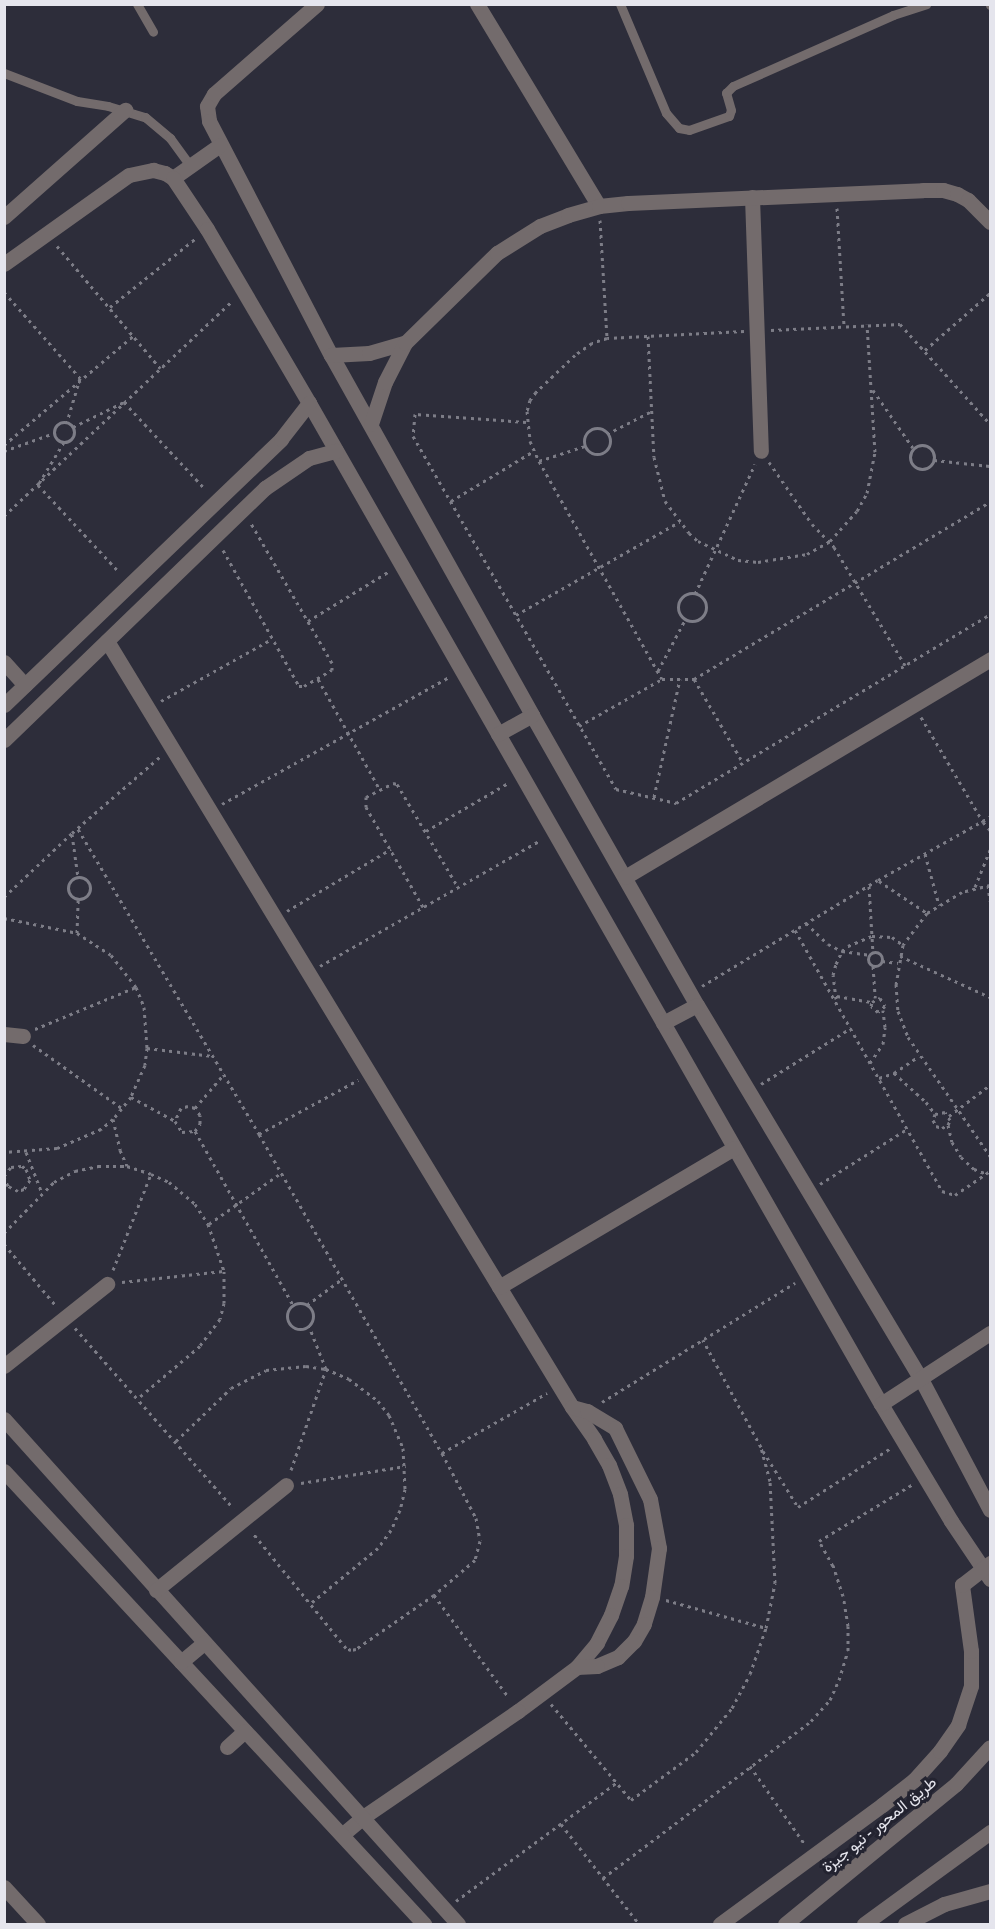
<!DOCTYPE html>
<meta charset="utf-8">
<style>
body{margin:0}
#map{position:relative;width:995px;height:1929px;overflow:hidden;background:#2d2d3a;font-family:"Archivo Narrow",Vazirmatn,sans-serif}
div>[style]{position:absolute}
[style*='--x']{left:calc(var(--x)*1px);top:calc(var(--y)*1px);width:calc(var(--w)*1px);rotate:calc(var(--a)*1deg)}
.path>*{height:3px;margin-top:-1.5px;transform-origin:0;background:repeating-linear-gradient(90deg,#7d7d87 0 3px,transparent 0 7.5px)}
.path>.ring{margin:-1.5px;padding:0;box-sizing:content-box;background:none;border:3px solid #7d7d87;border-radius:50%}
.service>*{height:9px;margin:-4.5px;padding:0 4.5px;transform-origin:4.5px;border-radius:4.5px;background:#736b6c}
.minor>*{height:15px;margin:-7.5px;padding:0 7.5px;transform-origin:7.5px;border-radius:7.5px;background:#736b6c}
.tertiary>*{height:15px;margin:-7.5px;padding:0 7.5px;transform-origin:7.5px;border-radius:7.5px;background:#736b6c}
span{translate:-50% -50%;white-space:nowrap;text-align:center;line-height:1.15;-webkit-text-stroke:6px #232330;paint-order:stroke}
.street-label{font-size:16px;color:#e5e5ed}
.frame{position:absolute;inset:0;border:6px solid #e5e5ed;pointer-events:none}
</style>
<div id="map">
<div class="path">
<div style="--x:837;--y:208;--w:118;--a:86.6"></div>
<div style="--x:600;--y:220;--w:118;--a:86.6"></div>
<div style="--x:57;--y:246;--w:160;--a:49.8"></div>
<div style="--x:4;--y:292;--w:115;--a:48.5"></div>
<div style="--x:80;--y:378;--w:46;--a:106.5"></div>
<div style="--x:110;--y:307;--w:109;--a:-38.7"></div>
<div style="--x:771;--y:330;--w:129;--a:-2.7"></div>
<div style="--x:900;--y:324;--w:135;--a:48"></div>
<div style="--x:744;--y:331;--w:137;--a:177.1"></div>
<div style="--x:607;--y:338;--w:16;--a:162"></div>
<div style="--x:592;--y:343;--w:21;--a:145"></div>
<div style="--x:575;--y:355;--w:54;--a:136.5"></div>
<div style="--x:536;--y:392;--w:10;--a:127"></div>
<div style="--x:530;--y:400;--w:11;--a:105"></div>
<div style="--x:527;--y:411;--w:30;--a:84"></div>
<div style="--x:530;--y:441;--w:22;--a:66"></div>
<div style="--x:539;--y:461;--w:250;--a:60.6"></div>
<div style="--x:662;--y:679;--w:32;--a:0"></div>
<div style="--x:694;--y:679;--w:345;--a:-30.9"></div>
<div style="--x:648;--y:336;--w:121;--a:87.2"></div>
<div style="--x:654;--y:457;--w:45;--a:76"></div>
<div style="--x:665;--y:501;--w:40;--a:53"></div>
<div style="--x:689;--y:533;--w:12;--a:42"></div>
<div style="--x:698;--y:541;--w:44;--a:25.4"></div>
<div style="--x:738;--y:560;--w:20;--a:6"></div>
<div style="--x:758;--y:562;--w:50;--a:-9.3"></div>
<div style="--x:807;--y:554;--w:26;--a:-29"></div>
<div style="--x:830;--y:541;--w:40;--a:-48"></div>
<div style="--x:857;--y:511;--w:21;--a:-61"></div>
<div style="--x:867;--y:493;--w:42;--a:-79"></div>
<div style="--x:875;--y:452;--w:128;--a:-93.6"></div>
<div style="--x:925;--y:350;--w:86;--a:-41.2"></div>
<div style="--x:873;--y:390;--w:70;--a:55.4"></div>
<div style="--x:526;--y:422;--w:111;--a:-175.9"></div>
<div style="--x:415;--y:414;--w:22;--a:95"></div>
<div style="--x:413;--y:436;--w:407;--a:60.1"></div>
<div style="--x:616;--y:789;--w:62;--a:13.1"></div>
<div style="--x:676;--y:803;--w:366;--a:-31"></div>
<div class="ring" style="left:54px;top:422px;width:17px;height:17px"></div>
<div style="--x:73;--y:427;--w:57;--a:-26.1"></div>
<div style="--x:124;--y:402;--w:120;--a:47"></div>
<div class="ring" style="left:584px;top:428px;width:23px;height:23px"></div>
<div style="--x:607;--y:434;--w:51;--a:-27.1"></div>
<div style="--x:64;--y:442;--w:50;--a:121.2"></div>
<div style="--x:38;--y:485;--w:120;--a:47"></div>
<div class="ring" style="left:910px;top:445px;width:21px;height:21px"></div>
<div style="--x:4;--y:445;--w:170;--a:-40.2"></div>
<div style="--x:4;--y:451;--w:53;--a:-19.8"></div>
<div style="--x:934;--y:460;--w:56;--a:6.1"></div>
<div style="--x:539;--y:461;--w:48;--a:-18.1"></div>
<div style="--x:769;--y:462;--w:75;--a:55.3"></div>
<div style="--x:812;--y:524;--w:32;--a:46"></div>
<div style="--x:834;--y:547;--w:138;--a:59"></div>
<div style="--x:451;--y:501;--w:97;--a:-31.1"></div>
<div style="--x:4;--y:516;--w:313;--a:-43.3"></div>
<div style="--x:223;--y:550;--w:156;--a:60.8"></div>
<div style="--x:299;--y:686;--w:5;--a:0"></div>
<div style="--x:304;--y:686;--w:32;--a:-30"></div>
<div style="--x:332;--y:670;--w:7;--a:-90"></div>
<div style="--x:332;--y:663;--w:162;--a:-120.1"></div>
<div class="ring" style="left:678px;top:593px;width:25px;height:25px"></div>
<div style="--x:695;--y:594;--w:143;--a:-65.2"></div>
<div style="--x:516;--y:615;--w:188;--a:-29.7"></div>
<div style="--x:308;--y:621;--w:94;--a:-31.5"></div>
<div style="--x:658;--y:671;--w:58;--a:-62.1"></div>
<div style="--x:318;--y:679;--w:127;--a:60.8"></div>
<div style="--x:694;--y:679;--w:97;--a:59.7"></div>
<div style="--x:161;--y:701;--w:127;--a:-29.2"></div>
<div style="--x:921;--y:717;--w:122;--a:59.4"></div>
<div style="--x:983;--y:822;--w:11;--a:49"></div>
<div style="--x:579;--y:726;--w:95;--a:-29.5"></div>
<div style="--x:654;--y:797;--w:121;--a:-77.6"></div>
<div style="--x:222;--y:804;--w:260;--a:-29.2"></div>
<div style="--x:78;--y:829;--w:355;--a:59.3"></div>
<div style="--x:259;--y:1134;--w:368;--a:60.2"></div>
<div style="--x:442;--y:1453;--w:73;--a:62.4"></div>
<div style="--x:476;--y:1518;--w:23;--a:80"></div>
<div style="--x:480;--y:1541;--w:20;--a:105"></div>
<div style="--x:475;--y:1560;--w:54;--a:139.5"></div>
<div style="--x:434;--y:1595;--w:95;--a:145.3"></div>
<div style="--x:356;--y:1649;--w:5;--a:169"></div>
<div style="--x:351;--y:1650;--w:5;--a:-158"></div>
<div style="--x:346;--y:1648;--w:149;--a:-129"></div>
<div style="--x:426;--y:831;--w:97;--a:-30.3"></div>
<div style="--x:72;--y:834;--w:43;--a:82.1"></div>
<div style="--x:925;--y:854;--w:53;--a:74.6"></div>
<div class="ring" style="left:68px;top:877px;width:19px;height:19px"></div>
<div style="--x:879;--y:881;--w:58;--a:33.7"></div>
<div style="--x:988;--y:885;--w:16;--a:83"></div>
<div style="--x:990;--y:885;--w:29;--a:166"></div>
<div style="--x:962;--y:892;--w:41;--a:149"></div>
<div style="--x:927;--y:913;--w:40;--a:127"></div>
<div style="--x:903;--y:945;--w:40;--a:100"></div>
<div style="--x:896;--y:984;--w:27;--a:86"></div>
<div style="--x:898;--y:1011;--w:28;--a:69"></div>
<div style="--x:908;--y:1037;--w:145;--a:55.4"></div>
<div style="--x:869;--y:886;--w:67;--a:86.6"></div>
<div style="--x:975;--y:887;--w:40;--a:-68"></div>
<div style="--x:4;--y:897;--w:93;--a:-43.3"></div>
<div style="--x:72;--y:833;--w:118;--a:-40.9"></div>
<div style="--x:423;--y:907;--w:115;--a:-119.7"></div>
<div style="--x:366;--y:807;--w:10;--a:-90"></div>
<div style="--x:366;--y:797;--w:30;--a:-27"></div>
<div style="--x:393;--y:783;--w:4;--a:14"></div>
<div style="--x:397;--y:784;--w:120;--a:59.4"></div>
<div style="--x:287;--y:911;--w:121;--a:-30.8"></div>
<div style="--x:4;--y:918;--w:75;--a:11.6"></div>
<div style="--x:77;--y:933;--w:40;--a:32.9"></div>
<div style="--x:111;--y:955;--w:41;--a:52"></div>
<div style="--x:136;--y:987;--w:22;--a:68"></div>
<div style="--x:144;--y:1007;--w:41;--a:85.8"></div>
<div style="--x:147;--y:1048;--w:17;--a:97"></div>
<div style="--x:145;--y:1065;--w:35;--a:114"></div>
<div style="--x:131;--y:1097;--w:28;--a:129"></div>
<div style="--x:113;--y:1119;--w:16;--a:140"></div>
<div style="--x:101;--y:1129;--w:48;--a:156.6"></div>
<div style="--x:57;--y:1148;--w:53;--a:175.7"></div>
<div style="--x:806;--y:923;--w:30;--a:44"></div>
<div style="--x:828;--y:944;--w:16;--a:27"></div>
<div style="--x:842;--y:951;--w:27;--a:8"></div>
<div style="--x:795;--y:930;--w:300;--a:60.6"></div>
<div style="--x:942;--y:1191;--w:14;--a:17"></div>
<div style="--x:955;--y:1195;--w:42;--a:-34.4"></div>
<div style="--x:77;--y:933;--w:33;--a:-88"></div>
<div class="ring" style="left:868px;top:952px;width:11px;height:11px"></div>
<div style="--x:900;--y:956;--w:99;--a:24.5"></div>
<div style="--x:882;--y:961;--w:16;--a:7"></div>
<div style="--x:320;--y:966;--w:254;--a:-29.7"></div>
<div style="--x:873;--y:966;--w:32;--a:86"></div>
<div style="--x:702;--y:986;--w:205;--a:-31.1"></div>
<div style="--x:878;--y:880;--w:129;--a:-29.4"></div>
<div style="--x:837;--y:996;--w:36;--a:10"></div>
<div style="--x:872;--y:1002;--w:9;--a:-27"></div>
<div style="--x:880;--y:998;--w:9;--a:58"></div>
<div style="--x:885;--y:1006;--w:9;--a:139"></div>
<div style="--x:878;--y:1012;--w:9;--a:-139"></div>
<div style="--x:871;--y:1006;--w:4;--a:-76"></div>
<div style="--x:836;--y:999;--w:24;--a:-97"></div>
<div style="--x:833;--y:975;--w:11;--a:-75"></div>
<div style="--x:836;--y:964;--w:14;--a:-65"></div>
<div style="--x:842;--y:951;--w:8;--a:-40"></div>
<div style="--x:848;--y:946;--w:26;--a:-23"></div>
<div style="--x:872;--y:936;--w:20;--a:3"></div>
<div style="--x:892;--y:937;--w:14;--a:36"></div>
<div style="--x:35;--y:1029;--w:109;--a:-22.6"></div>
<div style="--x:33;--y:1045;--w:110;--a:35.4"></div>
<div style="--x:147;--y:1048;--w:66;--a:6.9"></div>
<div style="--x:870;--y:1063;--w:23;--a:-56"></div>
<div style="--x:883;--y:1044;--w:17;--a:-83"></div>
<div style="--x:885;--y:1027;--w:17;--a:-97"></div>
<div style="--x:894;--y:1073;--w:43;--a:42.2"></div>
<div style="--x:926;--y:1102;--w:15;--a:53"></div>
<div style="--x:935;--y:1114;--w:6;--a:108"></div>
<div style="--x:933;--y:1120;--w:7;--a:63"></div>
<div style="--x:936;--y:1126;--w:6;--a:18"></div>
<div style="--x:942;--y:1128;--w:7;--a:-27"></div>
<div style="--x:948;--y:1125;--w:5;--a:-68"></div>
<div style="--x:950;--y:1120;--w:9;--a:-122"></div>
<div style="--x:945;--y:1112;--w:10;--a:169"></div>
<div style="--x:879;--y:1078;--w:16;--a:-18"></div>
<div style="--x:894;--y:1073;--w:30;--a:-34"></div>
<div style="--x:761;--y:1084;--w:106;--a:-31.9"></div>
<div style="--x:131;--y:1097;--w:50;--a:28.6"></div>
<div style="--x:175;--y:1121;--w:13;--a:58"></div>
<div style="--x:182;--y:1132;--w:13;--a:-4"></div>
<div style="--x:195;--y:1131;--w:9;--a:-54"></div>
<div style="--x:200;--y:1124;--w:9;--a:-90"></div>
<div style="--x:200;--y:1115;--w:9;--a:-126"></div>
<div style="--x:195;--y:1108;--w:7;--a:-164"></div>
<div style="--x:188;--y:1106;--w:7;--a:164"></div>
<div style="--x:181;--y:1108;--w:14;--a:115"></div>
<div style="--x:195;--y:1108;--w:45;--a:-49.5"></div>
<div style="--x:949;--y:1116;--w:51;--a:-37.1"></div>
<div style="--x:113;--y:1119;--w:32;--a:77"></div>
<div style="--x:120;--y:1150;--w:17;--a:66"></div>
<div style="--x:948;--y:1125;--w:17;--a:77"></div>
<div style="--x:952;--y:1142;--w:17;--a:59"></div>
<div style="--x:961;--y:1157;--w:18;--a:43"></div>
<div style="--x:974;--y:1169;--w:14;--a:21"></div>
<div style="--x:195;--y:1131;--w:200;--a:60.6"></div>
<div style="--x:259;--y:1134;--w:113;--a:-28.6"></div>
<div style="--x:26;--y:1152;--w:44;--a:68.7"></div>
<div style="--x:4;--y:1176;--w:11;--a:-52"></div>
<div style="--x:11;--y:1167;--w:11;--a:-5"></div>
<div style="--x:22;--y:1166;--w:5;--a:37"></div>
<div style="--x:26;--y:1169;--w:12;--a:70"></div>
<div style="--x:30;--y:1180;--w:11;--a:124"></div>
<div style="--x:24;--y:1189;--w:6;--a:162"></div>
<div style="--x:18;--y:1191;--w:11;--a:-153"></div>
<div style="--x:8;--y:1186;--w:10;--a:-114"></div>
<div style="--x:820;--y:1184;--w:103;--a:-32.3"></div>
<div style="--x:209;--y:1224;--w:88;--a:-35.3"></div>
<div style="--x:4;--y:1233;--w:71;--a:-45.6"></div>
<div style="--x:54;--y:1182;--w:24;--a:-28"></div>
<div style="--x:75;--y:1171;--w:24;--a:-12"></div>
<div style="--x:98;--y:1166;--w:29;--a:0"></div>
<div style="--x:127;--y:1166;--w:25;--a:18"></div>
<div style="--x:151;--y:1174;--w:20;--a:24"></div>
<div style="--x:169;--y:1182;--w:34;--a:40"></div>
<div style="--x:195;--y:1204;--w:24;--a:57"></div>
<div style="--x:208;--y:1224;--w:50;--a:71.2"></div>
<div style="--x:224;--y:1271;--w:32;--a:90"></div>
<div style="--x:224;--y:1303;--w:16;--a:104"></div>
<div style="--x:220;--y:1319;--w:34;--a:127"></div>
<div style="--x:200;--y:1346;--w:82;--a:139.9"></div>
<div style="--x:4;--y:1244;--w:82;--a:49.9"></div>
<div style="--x:113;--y:1270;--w:103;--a:-68.4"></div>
<div style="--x:122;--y:1282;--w:102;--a:-6.2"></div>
<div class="ring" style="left:287px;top:1303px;width:23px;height:23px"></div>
<div style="--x:307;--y:1305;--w:44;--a:-36.6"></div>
<div style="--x:75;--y:1328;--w:240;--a:48.7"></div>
<div style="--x:602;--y:1402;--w:227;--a:-31.7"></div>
<div style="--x:176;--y:1441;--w:76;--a:-43.9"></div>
<div style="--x:231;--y:1388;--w:39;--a:-27"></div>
<div style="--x:266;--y:1370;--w:40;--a:-5.7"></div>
<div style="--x:306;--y:1366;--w:20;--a:9"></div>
<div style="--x:326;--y:1369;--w:25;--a:23"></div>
<div style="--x:349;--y:1379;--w:36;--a:37"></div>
<div style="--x:378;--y:1401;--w:18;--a:52"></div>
<div style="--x:389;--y:1415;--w:36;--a:67"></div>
<div style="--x:403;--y:1448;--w:41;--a:87.2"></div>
<div style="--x:405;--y:1489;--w:22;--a:103"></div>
<div style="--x:400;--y:1510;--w:22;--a:114"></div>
<div style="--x:391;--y:1530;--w:22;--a:126"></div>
<div style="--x:378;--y:1548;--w:87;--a:140.6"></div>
<div style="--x:763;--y:1451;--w:66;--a:58"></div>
<div style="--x:798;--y:1507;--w:110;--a:-32.4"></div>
<div style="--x:442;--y:1453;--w:121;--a:-29.7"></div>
<div style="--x:291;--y:1470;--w:107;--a:-70.9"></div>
<div style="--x:326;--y:1369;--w:46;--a:-111.6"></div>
<div style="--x:301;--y:1483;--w:106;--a:-9.2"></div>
<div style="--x:434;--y:1595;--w:127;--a:53.9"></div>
<div style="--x:666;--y:1600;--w:104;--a:15.6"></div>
<div style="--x:551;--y:1704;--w:125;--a:50.2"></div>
<div style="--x:631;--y:1800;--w:81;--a:-36.4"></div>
<div style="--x:696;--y:1752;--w:57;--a:-50.7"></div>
<div style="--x:732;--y:1708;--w:38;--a:-62"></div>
<div style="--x:750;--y:1674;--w:49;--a:-70.8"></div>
<div style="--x:766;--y:1628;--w:46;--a:-78.7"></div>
<div style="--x:775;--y:1583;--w:102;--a:-92.8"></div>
<div style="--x:770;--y:1481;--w:35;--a:-105"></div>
<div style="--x:761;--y:1447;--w:122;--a:-118.5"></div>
<div style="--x:750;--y:1766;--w:94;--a:55"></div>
<div style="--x:561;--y:1824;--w:127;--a:52"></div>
<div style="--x:603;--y:1878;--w:261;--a:-37"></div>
<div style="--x:811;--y:1721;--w:28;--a:-48"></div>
<div style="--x:830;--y:1700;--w:22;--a:-66"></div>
<div style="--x:839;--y:1680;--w:30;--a:-73"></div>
<div style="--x:848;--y:1651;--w:25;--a:-90"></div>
<div style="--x:848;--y:1626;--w:30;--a:-99"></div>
<div style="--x:843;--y:1596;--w:32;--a:-108"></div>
<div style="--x:833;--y:1566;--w:29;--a:-119"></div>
<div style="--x:819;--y:1541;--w:110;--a:-31.2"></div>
<div style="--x:456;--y:1901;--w:199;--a:-36.4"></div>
</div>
<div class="service">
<div style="--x:137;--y:4;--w:32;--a:60"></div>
<div style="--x:620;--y:4;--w:118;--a:67.1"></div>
<div style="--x:666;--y:113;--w:20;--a:49"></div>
<div style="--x:679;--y:128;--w:10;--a:11"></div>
<div style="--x:689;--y:130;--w:42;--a:-19.3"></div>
<div style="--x:729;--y:116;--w:6;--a:-72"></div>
<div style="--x:731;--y:110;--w:18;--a:-106"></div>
<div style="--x:726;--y:93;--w:10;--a:-45"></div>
<div style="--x:733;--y:86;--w:175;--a:-23.9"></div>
<div style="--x:893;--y:15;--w:35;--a:-18"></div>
<div style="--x:990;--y:4;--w:1;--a:90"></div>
<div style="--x:4;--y:73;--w:78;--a:21"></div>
<div style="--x:77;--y:101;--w:31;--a:9"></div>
<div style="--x:108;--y:106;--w:39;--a:17"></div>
<div style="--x:145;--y:117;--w:33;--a:40"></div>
<div style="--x:170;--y:138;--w:34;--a:54"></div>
</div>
<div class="minor">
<div style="--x:317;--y:4;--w:137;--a:138.9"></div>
<div style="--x:214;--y:94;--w:14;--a:120"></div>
<div style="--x:207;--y:106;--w:15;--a:82"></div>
<div style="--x:209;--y:121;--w:264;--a:62.5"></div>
<div style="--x:331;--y:355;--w:412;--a:60.8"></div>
<div style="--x:532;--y:715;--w:334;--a:60.4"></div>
<div style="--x:697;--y:1005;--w:436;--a:59.1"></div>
<div style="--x:921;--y:1379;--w:148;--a:62.2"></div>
<div style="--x:477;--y:4;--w:236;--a:58.9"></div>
<div style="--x:173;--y:178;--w:57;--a:-35.1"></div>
<div style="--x:752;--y:197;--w:254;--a:88"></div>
<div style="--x:4;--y:217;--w:162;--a:-41.5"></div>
<div style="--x:4;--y:264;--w:153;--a:-35.5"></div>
<div style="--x:129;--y:175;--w:25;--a:-12"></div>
<div style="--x:153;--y:170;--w:12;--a:14"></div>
<div style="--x:165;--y:173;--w:9;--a:32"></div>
<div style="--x:173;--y:178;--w:61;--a:56.3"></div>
<div style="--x:207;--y:229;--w:202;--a:59.6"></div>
<div style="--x:309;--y:403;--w:1153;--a:60.26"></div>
<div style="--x:881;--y:1404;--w:136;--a:59.1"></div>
<div style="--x:951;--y:1521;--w:70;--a:56.1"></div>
<div style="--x:331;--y:355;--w:38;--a:-3"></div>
<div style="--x:369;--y:353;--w:37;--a:-16"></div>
<div style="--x:371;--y:424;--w:44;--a:-71.6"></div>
<div style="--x:385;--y:382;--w:44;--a:-62.9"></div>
<div style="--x:405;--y:343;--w:129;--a:-44.4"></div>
<div style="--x:497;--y:253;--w:51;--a:-32.1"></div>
<div style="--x:540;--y:226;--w:30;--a:-21"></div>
<div style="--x:568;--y:215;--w:32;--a:-16"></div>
<div style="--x:599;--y:206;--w:29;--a:-6"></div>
<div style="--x:628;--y:203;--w:295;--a:-2.5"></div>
<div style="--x:923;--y:190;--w:20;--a:0"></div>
<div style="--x:943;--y:190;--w:15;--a:16"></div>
<div style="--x:957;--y:194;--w:13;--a:29"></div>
<div style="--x:968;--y:200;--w:31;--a:45"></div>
<div style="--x:107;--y:641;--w:896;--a:58.74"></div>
<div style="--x:572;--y:1407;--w:39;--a:55"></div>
<div style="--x:594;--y:1439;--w:30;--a:60"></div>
<div style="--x:609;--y:1465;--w:31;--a:69"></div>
<div style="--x:620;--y:1494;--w:32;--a:79"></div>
<div style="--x:626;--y:1525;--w:31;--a:90"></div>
<div style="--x:626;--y:1556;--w:30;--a:99"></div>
<div style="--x:621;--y:1586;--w:31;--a:109"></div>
<div style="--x:611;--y:1615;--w:31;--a:117"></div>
<div style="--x:597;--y:1643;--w:31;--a:130"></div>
<div style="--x:577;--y:1667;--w:74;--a:143.3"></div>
<div style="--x:518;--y:1711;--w:189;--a:145.6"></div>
<div style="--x:362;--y:1818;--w:26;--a:140"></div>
<div style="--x:4;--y:662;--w:31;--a:48"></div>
<div style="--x:4;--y:705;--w:384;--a:-43.8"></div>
<div style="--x:281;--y:439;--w:46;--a:-52.1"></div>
<div style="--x:498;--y:734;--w:39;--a:-29"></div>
<div style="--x:4;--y:740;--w:363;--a:-44"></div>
<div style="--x:265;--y:488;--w:53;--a:-34.3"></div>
<div style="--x:309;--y:458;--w:28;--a:-15"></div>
<div style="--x:625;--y:877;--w:425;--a:-30.8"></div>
<div style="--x:663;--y:1023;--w:38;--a:-28"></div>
<div style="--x:4;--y:1034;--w:19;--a:6"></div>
<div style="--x:499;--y:1287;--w:273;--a:-30.6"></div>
<div style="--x:4;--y:1366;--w:132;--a:-38.5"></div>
<div style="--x:881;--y:1404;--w:130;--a:-33.1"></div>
<div style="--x:572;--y:1407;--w:16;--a:15"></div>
<div style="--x:587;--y:1411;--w:33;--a:31"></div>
<div style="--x:615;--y:1428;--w:79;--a:63.8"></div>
<div style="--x:650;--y:1499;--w:50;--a:79.6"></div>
<div style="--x:659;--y:1548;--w:49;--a:98.1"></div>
<div style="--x:652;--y:1597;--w:28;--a:107"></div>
<div style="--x:644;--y:1624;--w:20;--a:120"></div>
<div style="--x:634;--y:1641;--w:23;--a:135"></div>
<div style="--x:618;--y:1657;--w:23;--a:157"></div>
<div style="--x:597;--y:1666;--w:20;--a:177"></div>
<div style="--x:4;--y:1419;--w:679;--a:48.04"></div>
<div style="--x:4;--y:1471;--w:618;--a:47.16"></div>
<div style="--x:156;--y:1590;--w:167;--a:-38.9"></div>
<div style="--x:181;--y:1662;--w:30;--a:-40"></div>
<div style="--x:227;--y:1747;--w:24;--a:-42"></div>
<div style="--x:4;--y:1887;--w:50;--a:47.4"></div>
<div style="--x:720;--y:1924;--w:201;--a:-36.3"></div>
<div style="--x:882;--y:1805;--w:41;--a:-38"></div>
<div style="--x:914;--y:1780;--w:39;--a:-48"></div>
<div style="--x:940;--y:1751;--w:32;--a:-55"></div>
<div style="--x:958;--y:1725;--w:41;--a:-71.6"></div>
<div style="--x:971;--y:1686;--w:35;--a:-90"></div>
<div style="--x:971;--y:1651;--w:67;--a:-97.8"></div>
<div style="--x:962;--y:1585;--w:36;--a:-38"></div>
<div style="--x:905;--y:1924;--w:44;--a:-27.1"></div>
<div style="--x:944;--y:1904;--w:48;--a:-15.8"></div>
</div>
<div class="tertiary">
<div style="--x:785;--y:1924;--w:221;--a:-39.3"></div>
<div style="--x:956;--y:1784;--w:50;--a:-47.4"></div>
<div style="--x:864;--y:1924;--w:156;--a:-36.1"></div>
</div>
<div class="street-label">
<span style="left:879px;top:1824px;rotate:-39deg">طريق المحور - نيو جيزة</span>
</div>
<div class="frame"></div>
</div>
